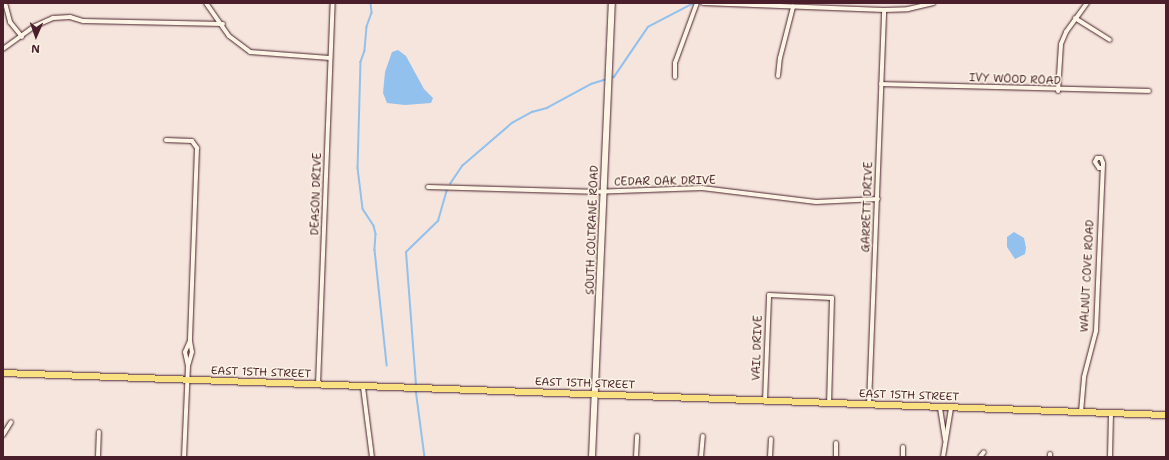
<!DOCTYPE html>
<style>
body{margin:0}
#map{position:relative;width:1169px;height:460px;overflow:hidden;background:#f5e5dd;font-family:"Shantell Sans",sans-serif}
div>[style]{position:absolute}
[style*='--x']{left:calc(var(--x)*1px);top:calc(var(--y)*1px);width:calc(var(--w)*1px);rotate:calc(var(--a)*1deg)}
.water>*{inset:0;background:#91c1ec}
.stream>*{height:1.5px;margin:-0.75px;padding:0 0.75px;transform-origin:0.75px;border-radius:0.75px;background:#91c1ec}
.roads{filter:drop-shadow(0 0 1px #4a1f2b) drop-shadow(0 0 1px #4a1f2b)}
.minor>*{height:4px;margin:-2px;padding:0 2px;transform-origin:2px;border-radius:2px;background:#fcf5e5}
.secondary>*{height:5.5px;margin:-2.75px;padding:0 2.75px;transform-origin:2.75px;border-radius:2.75px;background:#fcf5e5}
.primary>*{height:6px;margin:-3px;padding:0 3px;transform-origin:3px;border-radius:3px;background:#f9e181}
span{translate:-50% -50%;white-space:nowrap;text-align:center;line-height:1.15;-webkit-text-stroke:3px #fcf5e5;paint-order:stroke}
.street-label{font-size:11px;color:#4a1f2b}
.frame{position:absolute;inset:0;border:4px solid #4a1f2b;pointer-events:none}
.north{position:absolute;left:16px;top:16px;width:40px;height:40px;-webkit-text-stroke:3px #fcf5e5;paint-order:stroke;rotate:182deg;font-size:11px;font-weight:700;line-height:16px;text-align:center;color:#4a1f2b}
.north::after{content:'';display:block;margin:auto;width:14px;height:18px;background:#4a1f2b;clip-path:polygon(50% 0,100% 100%,50% 72%,0 100%)}
</style>
<div id="map">
<div class="water">
<div style="clip-path:polygon(398px 50px,406px 56px,424px 89px,433px 98px,431px 103px,405px 105px,387px 103px,383px 93px,385px 72px,392px 52px)"></div>
<div style="clip-path:polygon(1014px 232px,1024px 238px,1026px 248px,1025px 254px,1015px 259px,1007px 247px,1007px 237px)"></div>
</div>
<div class="stream">
<div style="--x:371;--y:3;--w:10;--a:84"></div>
<div style="--x:372;--y:13;--w:15;--a:110"></div>
<div style="--x:367;--y:27;--w:24;--a:95"></div>
<div style="--x:365;--y:51;--w:12;--a:110"></div>
<div style="--x:361;--y:62;--w:106;--a:91.6"></div>
<div style="--x:358;--y:168;--w:41;--a:83"></div>
<div style="--x:363;--y:209;--w:20;--a:57"></div>
<div style="--x:374;--y:226;--w:8;--a:76"></div>
<div style="--x:376;--y:234;--w:16;--a:94"></div>
<div style="--x:375;--y:250;--w:116;--a:84"></div>
<div style="--x:450;--y:184;--w:22;--a:-56"></div>
<div style="--x:462;--y:166;--w:66;--a:-40.7"></div>
<div style="--x:512;--y:123;--w:23;--a:-29"></div>
<div style="--x:532;--y:112;--w:16;--a:-15"></div>
<div style="--x:547;--y:108;--w:50;--a:-28.6"></div>
<div style="--x:591;--y:84;--w:24;--a:-17"></div>
<div style="--x:614;--y:77;--w:60;--a:-55.8"></div>
<div style="--x:648;--y:27;--w:52;--a:-27.6"></div>
<div style="--x:416;--y:385;--w:133;--a:-94.3"></div>
<div style="--x:406;--y:252;--w:45;--a:-44.1"></div>
<div style="--x:438;--y:221;--w:33;--a:-74"></div>
<div style="--x:416;--y:389;--w:69;--a:82.5"></div>
</div>
<div class="roads">
<div class="minor">
<div style="--x:5;--y:3;--w:20;--a:75"></div>
<div style="--x:10;--y:22;--w:19;--a:51"></div>
<div style="--x:206;--y:3;--w:40;--a:55.1"></div>
<div style="--x:229;--y:36;--w:26;--a:37"></div>
<div style="--x:250;--y:52;--w:80;--a:4.3"></div>
<div style="--x:703;--y:3;--w:181;--a:2.2"></div>
<div style="--x:884;--y:10;--w:24;--a:-2"></div>
<div style="--x:908;--y:9;--w:26;--a:-13"></div>
<div style="--x:1075;--y:18;--w:41;--a:32.2"></div>
<div style="--x:3;--y:49;--w:39;--a:-36"></div>
<div style="--x:35;--y:26;--w:20;--a:-24"></div>
<div style="--x:53;--y:18;--w:17;--a:-3"></div>
<div style="--x:70;--y:17;--w:14;--a:17"></div>
<div style="--x:83;--y:21;--w:140;--a:1.2"></div>
<div style="--x:778;--y:76;--w:18;--a:-84"></div>
<div style="--x:780;--y:58;--w:53;--a:-75.7"></div>
<div style="--x:675;--y:77;--w:14;--a:-90"></div>
<div style="--x:675;--y:63;--w:64;--a:-69.9"></div>
<div style="--x:881;--y:84;--w:268;--a:1.5"></div>
<div style="--x:1058;--y:91;--w:47;--a:-86.3"></div>
<div style="--x:1061;--y:44;--w:13;--a:-67"></div>
<div style="--x:1066;--y:32;--w:36;--a:-54"></div>
<div style="--x:166;--y:140;--w:26;--a:2"></div>
<div style="--x:192;--y:141;--w:9;--a:54"></div>
<div style="--x:197;--y:148;--w:193;--a:92.1"></div>
<div style="--x:190;--y:341;--w:11;--a:80"></div>
<div style="--x:192;--y:352;--w:15;--a:106"></div>
<div style="--x:188;--y:366;--w:91;--a:92.5"></div>
<div style="--x:428;--y:187;--w:164;--a:1.7"></div>
<div style="--x:592;--y:192;--w:110;--a:-2.1"></div>
<div style="--x:702;--y:188;--w:115;--a:7"></div>
<div style="--x:816;--y:202;--w:62;--a:-2.8"></div>
<div style="--x:188;--y:366;--w:14;--a:-102"></div>
<div style="--x:185;--y:352;--w:12;--a:-66"></div>
<div style="--x:318;--y:385;--w:382;--a:-87.8"></div>
<div style="--x:363;--y:387;--w:71;--a:82.7"></div>
<div style="--x:765;--y:401;--w:106;--a:-87.8"></div>
<div style="--x:769;--y:295;--w:63;--a:2.7"></div>
<div style="--x:832;--y:298;--w:105;--a:91.6"></div>
<div style="--x:869;--y:405;--w:395;--a:-87.8"></div>
<div style="--x:940;--y:408;--w:32;--a:81"></div>
<div style="--x:1081;--y:412;--w:35;--a:-85"></div>
<div style="--x:1084;--y:377;--w:48;--a:-75.4"></div>
<div style="--x:1096;--y:331;--w:168;--a:-87.6"></div>
<div style="--x:1103;--y:163;--w:5;--a:-112"></div>
<div style="--x:1101;--y:158;--w:4;--a:180"></div>
<div style="--x:1097;--y:158;--w:4;--a:117"></div>
<div style="--x:1095;--y:162;--w:7;--a:56"></div>
<div style="--x:1099;--y:168;--w:3;--a:0"></div>
<div style="--x:3;--y:435;--w:15;--a:-58"></div>
<div style="--x:903;--y:447;--w:10;--a:90"></div>
<div style="--x:98;--y:457;--w:25;--a:-88"></div>
<div style="--x:636;--y:457;--w:21;--a:-87"></div>
<div style="--x:701;--y:457;--w:21;--a:-85"></div>
<div style="--x:770;--y:457;--w:18;--a:-87"></div>
<div style="--x:836;--y:457;--w:14;--a:-90"></div>
<div style="--x:943;--y:457;--w:50;--a:-80.7"></div>
<div style="--x:980;--y:457;--w:6;--a:-51"></div>
<div style="--x:1050;--y:457;--w:3;--a:-90"></div>
<div style="--x:1110;--y:457;--w:44;--a:-88.7"></div>
</div>
<div class="secondary">
<div style="--x:592;--y:457;--w:454;--a:-87.5"></div>
</div>
<div class="primary">
<div style="--x:3;--y:373;--w:1164;--a:2.07"></div>
</div>
</div>
<div class="street-label">
<span style="left:1015px;top:80px;rotate:2deg">IVY WOOD ROAD</span>
<span style="left:665px;top:182px;rotate:-1deg">CEDAR OAK DRIVE</span>
<span style="left:317px;top:194px;rotate:-88deg">DEASON DRIVE</span>
<span style="left:868px;top:207px;rotate:-88deg">GARRETT DRIVE</span>
<span style="left:593px;top:230px;rotate:-88deg">SOUTH COLTRANE ROAD</span>
<span style="left:1088px;top:276px;rotate:-87deg">WALNUT COVE ROAD</span>
<span style="left:758px;top:348px;rotate:-88deg">VAIL DRIVE</span>
<span style="left:261px;top:373px;rotate:2deg">EAST 15TH STREET</span>
<span style="left:585px;top:384px;rotate:2deg">EAST 15TH STREET</span>
<span style="left:909px;top:396px;rotate:2deg">EAST 15TH STREET</span>
</div>
<div class="frame"></div>
<div class="north">N</div>
</div>
